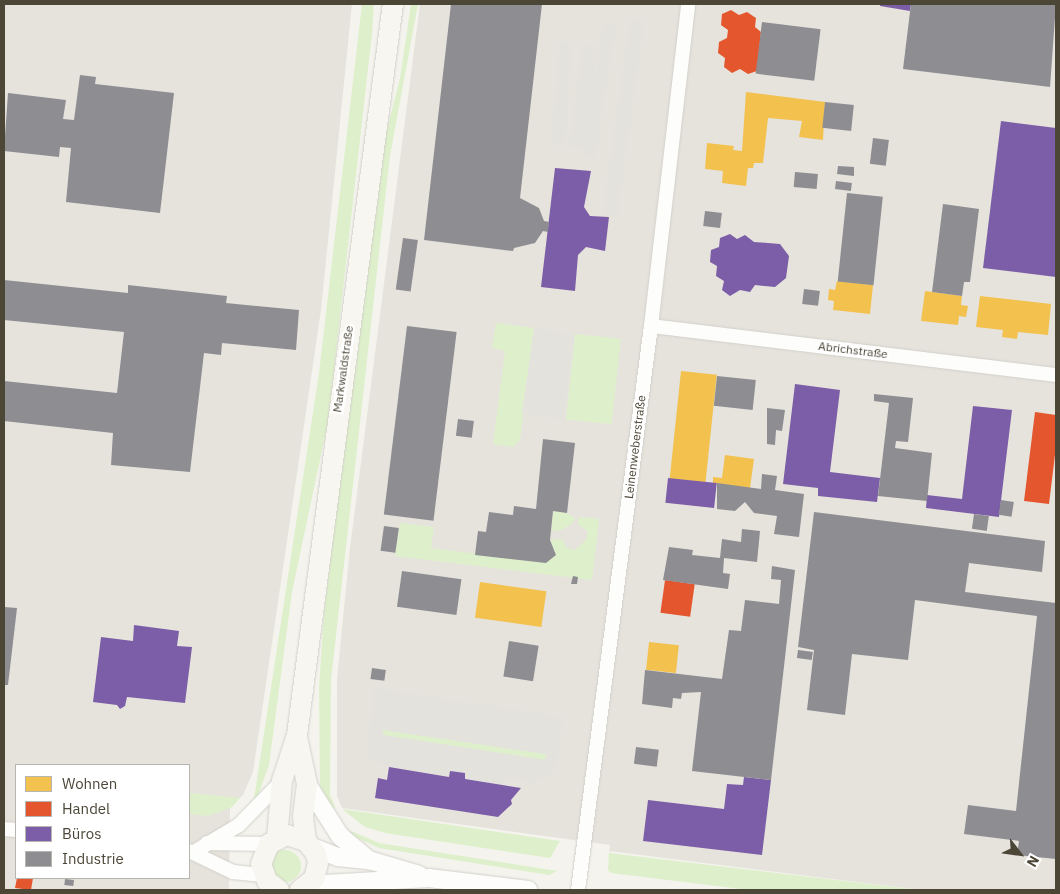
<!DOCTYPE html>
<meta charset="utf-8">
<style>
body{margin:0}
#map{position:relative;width:1060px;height:894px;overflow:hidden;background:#f4f3ed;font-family:"IBM Plex Sans",sans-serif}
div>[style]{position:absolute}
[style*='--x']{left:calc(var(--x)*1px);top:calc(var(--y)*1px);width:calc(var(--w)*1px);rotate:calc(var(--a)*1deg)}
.industrial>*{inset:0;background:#e6e3dc}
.green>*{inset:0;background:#def0cb;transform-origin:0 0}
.round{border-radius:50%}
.parking>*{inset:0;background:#e3e2dc;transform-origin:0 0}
.homes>*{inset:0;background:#f2c14e;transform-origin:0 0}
.shops>*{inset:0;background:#e4572e;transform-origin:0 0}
.offices>*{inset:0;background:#7b5ea7;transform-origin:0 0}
.industry>*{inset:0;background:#8d8d92;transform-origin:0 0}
.roads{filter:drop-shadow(0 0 1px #d2d0ca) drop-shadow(0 0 1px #d2d0ca)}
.minor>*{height:14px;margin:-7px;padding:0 7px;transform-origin:7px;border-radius:7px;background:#fdfdfc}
.tertiary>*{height:18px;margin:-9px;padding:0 9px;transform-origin:9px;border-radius:9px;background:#fdfdfc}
.secondary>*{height:20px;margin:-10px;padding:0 10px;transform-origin:10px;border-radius:10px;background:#f7f6f1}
span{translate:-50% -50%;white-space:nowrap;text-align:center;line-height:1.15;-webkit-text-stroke:5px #fff;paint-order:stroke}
.street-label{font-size:12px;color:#4c4637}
.frame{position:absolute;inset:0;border:5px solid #4c4637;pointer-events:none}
.legend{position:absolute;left:15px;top:764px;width:175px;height:115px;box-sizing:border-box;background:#fff;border:1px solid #b7b5af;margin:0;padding:6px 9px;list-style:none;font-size:15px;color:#4c4637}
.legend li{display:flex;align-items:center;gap:10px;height:25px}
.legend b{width:25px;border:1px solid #b7b5af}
.north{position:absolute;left:995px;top:829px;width:50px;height:50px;-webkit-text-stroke:4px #fff;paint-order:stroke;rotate:120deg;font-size:14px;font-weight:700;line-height:20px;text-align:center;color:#4c4637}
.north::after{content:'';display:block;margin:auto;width:18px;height:22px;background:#4c4637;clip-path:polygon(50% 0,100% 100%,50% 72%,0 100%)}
</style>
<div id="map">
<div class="industrial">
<div style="clip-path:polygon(evenodd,4px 4px,352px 4px,321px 310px,253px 772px,243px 795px,230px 807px,229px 890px,4px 890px,4px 4px,16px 765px,189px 765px,189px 878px,16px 878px,16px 765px)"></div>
<div style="clip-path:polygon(420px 4px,1056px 4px,1056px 890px,921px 890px,609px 851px,610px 845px,342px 808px,337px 796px,337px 679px,350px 548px)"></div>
</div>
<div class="green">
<div style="clip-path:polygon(362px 4px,374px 4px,372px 34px,328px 422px,292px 592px,269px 765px,258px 796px,254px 799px,319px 373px)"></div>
<div style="clip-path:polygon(411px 4px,418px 4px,390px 156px,331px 680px,330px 795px,335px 807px,329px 811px,320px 790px,319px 688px,324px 612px,378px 165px,400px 78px)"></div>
<div style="clip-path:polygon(496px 323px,534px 328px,520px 440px,513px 447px,493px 444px,505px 351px,492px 348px)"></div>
<div style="left:575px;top:334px;width:46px;height:86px;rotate:6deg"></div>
<div style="clip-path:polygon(553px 511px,567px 513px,575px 518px,572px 524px,559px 531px,551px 531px)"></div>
<div style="clip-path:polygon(579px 517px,599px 519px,592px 580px,395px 556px,400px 523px,434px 527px,431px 548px,546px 563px,556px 555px,550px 540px,562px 539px,566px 547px,575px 550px,586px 540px,588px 532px,578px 524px)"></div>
<div style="clip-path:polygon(383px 730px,546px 754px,545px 760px,383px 735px)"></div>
<div style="clip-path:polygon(189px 793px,240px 798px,232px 807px,208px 816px,189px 814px)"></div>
<div style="clip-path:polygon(342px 809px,560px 841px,550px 858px,385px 833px,365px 827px)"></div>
<div style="clip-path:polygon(351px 831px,379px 843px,557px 871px,549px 875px,379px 848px,349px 834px)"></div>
<div class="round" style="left:269px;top:850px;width:32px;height:32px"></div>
<div style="clip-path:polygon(609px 853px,920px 890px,749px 890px,611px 873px,608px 870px)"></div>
</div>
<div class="parking">
<div style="left:630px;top:18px;width:15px;height:199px;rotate:8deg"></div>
<div style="left:604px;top:24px;width:12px;height:134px;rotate:9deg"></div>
<div style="left:559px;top:42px;width:13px;height:103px;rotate:4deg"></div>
<div style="left:583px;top:44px;width:15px;height:105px;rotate:8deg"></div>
<div style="left:534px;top:328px;width:41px;height:86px;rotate:8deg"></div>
<div style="clip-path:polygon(evenodd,374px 688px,563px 717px,556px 769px,534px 783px,504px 778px,503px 785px,465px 779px,465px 773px,451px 771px,449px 777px,389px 767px,367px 756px,374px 688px,383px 730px,546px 754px,546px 755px,545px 760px,383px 735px,383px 730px)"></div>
</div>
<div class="homes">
<div style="clip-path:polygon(746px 92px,825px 102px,823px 140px,799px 137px,802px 121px,768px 118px,763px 163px,754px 163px,753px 168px,748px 168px,746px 186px,722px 183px,723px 171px,705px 169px,707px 143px,734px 146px,733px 150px,742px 151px)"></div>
<div style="clip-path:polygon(837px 281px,873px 285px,870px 314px,833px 310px,834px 301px,828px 300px,829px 289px,835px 290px)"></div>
<div style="clip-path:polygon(925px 291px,962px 296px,961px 305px,968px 306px,966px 317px,959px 316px,958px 325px,921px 321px)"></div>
<div style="clip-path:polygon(980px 296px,1051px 304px,1048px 335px,1018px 332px,1017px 339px,1002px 337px,1003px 330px,976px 327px)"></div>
<div style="left:681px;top:371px;width:36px;height:108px;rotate:6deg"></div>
<div style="clip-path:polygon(725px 455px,754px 459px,750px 488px,713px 483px,713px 477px,722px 478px)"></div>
<div style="left:480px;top:582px;width:67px;height:36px;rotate:8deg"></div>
<div style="left:649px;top:642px;width:30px;height:28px;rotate:6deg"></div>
</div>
<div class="shops">
<div style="clip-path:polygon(731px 10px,739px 15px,747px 12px,756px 18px,755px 27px,761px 32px,757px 71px,748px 74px,740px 69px,732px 73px,724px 67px,725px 58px,718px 53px,719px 42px,727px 38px,728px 30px,721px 25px,722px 14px)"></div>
<div style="clip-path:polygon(1035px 412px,1056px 415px,1056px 447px,1049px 504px,1024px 501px)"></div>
<div style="left:665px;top:580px;width:30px;height:33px;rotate:8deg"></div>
<div style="clip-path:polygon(17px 878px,33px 878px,31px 890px,15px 888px)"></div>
</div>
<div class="offices">
<div style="clip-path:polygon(880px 4px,911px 4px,910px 11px,880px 6px)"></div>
<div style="clip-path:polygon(1001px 121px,1056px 128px,1056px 277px,983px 268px)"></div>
<div style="clip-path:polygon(555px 168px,591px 171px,584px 207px,590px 216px,609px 217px,605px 251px,586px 247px,578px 255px,575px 291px,541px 287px)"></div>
<div style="clip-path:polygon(730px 234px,737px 239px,745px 235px,754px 242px,780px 244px,789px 256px,786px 278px,775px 287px,755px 285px,750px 292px,740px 290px,730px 296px,722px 290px,724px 281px,716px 276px,717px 266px,710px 262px,711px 250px,719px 247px,720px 238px)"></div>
<div style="clip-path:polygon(795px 384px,840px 390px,830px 472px,880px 478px,877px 502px,818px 496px,818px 488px,783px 484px)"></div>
<div style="clip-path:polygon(973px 406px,1012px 410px,999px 517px,926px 508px,927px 495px,962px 499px)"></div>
<div style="left:668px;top:478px;width:49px;height:25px;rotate:6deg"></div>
<div style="clip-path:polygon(134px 625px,179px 631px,177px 646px,192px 647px,185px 703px,127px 697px,125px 706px,120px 709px,117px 705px,93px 702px,101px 637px,133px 641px)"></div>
<div style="clip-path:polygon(389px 767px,449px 777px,450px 771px,465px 773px,465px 779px,521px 788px,511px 800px,512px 804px,498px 817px,375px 798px,378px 778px,387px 780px)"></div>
<div style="clip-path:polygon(744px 777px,771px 780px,762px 855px,643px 841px,648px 800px,724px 809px,727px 784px,743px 785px)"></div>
</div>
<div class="industry">
<div style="clip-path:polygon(451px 4px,542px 4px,520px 198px,539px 208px,544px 221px,549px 222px,548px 232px,543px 231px,535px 243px,514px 248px,513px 251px,424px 240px)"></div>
<div style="clip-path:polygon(911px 4px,1056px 4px,1050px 87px,903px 69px)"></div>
<div style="left:762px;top:22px;width:59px;height:52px;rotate:7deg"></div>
<div style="clip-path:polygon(80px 75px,96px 77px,95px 84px,174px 93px,160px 213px,66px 202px,71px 148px,60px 147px,59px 157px,4px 151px,8px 93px,66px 100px,63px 119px,74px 120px)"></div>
<div style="left:825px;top:102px;width:29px;height:26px;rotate:6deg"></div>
<div style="left:873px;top:138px;width:16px;height:26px;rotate:7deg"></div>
<div style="clip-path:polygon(838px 166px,854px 167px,854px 176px,837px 174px)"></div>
<div style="left:795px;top:172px;width:23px;height:15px;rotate:5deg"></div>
<div style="left:836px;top:181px;width:16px;height:8px;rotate:7deg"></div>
<div style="left:847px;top:193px;width:36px;height:89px;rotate:6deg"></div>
<div style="clip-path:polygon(943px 204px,979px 209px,970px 282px,964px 282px,962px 296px,932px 292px)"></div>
<div style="left:705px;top:211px;width:17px;height:15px;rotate:7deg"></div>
<div style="left:403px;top:238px;width:15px;height:52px;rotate:8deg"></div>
<div style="clip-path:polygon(4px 280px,128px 293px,128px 285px,227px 296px,226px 303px,299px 310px,296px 350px,222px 343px,221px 355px,204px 353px,190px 472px,111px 465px,113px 433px,4px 421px,4px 381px,117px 393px,124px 332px,4px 320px)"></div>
<div style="left:804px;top:289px;width:16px;height:15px;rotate:7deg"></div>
<div style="left:407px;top:326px;width:50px;height:190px;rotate:7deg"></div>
<div style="left:717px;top:376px;width:39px;height:30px;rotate:6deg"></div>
<div style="clip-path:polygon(874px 394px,913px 398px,908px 442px,896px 441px,895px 448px,932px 453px,927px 501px,878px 496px,889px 403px,874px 401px)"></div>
<div style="clip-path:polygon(767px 408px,785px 410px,782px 431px,776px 430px,775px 445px,767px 444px)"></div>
<div style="left:458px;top:419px;width:16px;height:17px;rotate:7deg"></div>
<div style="clip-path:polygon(543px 439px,575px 443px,567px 513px,553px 511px,550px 540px,556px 555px,546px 563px,475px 555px,478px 531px,486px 532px,489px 512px,513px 515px,514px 506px,536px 509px)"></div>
<div style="clip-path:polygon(762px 474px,777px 476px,775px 490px,804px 494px,799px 537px,774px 534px,777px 516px,754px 513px,745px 502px,735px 511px,717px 509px,717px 483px,761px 489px)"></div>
<div style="left:1001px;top:500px;width:13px;height:15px;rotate:9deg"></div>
<div style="clip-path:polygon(814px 512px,1045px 541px,1042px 572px,969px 563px,965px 592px,1056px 603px,1056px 859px,1017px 855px,1019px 841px,964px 834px,968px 805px,1016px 811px,1037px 616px,915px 600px,908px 660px,852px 654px,845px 715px,807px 710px,814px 650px,798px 647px)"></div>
<div style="left:974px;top:514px;width:15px;height:15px;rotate:8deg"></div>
<div style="left:384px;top:526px;width:15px;height:25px;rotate:8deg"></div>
<div style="clip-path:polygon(742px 529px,760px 531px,757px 562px,724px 558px,723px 573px,730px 574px,728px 589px,663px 580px,669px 547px,693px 550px,692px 555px,720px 558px,722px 539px,741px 542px)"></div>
<div style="clip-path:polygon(772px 566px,795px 570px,771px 780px,692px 771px,701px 692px,682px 693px,681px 699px,673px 698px,672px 708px,642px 704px,645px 670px,722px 679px,729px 630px,741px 631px,745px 600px,779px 604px,781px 580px,771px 579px)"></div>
<div style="left:402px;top:571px;width:60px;height:36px;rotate:8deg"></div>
<div style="clip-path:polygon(573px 576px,578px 577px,577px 584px,571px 584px)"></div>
<div style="clip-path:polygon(4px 607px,17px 608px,8px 685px,4px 685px)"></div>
<div style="left:509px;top:641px;width:30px;height:36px;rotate:9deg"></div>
<div style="left:798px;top:650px;width:15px;height:8px;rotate:8deg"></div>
<div style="left:372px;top:668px;width:14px;height:11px;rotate:8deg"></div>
<div style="left:636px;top:747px;width:23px;height:17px;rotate:7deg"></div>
<div style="left:65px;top:879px;width:9px;height:6px;rotate:6deg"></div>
</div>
<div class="roads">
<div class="minor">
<div style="--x:651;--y:326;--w:408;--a:6.9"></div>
<div style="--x:4;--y:829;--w:12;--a:5"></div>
<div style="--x:207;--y:843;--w:62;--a:0.9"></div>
<div style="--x:189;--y:851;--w:49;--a:25.5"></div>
<div style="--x:233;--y:872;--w:30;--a:6"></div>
<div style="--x:194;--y:852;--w:52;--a:-31"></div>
<div style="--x:239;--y:825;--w:62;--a:-45.7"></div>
<div style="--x:578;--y:890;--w:569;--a:-82.63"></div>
<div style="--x:651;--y:326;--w:324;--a:-83.4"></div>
</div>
<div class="tertiary">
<div style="--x:307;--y:784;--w:62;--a:57.6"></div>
<div style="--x:340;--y:836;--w:38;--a:40"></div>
<div style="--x:312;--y:847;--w:28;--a:21"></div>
<div style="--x:338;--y:857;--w:31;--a:6"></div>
<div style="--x:369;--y:860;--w:52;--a:16.7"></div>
<div style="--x:308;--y:885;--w:121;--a:-3.3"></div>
<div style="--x:429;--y:878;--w:100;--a:6.9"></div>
</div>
<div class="secondary">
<div style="--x:297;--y:737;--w:48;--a:78"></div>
<div style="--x:307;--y:784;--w:33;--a:97"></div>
<div style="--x:303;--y:817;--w:24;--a:83"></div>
<div style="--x:277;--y:838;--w:57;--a:-85"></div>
<div style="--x:282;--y:781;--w:48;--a:-71.9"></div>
<div style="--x:297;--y:735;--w:737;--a:-82.52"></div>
<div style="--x:279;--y:890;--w:15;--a:-143"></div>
<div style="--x:267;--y:881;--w:18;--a:-109"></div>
<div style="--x:261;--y:864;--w:22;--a:-68"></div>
<div style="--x:269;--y:844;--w:20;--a:-27"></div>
<div style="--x:287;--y:835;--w:20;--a:18"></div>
<div style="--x:306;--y:841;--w:16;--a:52"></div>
<div style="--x:316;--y:854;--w:9;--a:77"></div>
<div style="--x:318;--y:863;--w:16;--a:104"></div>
<div style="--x:314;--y:879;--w:18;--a:142"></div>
</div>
</div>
<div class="street-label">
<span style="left:853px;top:350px;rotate:7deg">Abrichstraße</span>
<span style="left:343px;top:369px;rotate:-82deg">Markwaldstraße</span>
<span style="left:635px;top:447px;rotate:-83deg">Leinenweberstraße</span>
</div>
<div class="frame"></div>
<ul class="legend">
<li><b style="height:14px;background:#f2c14e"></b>Wohnen</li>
<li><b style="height:14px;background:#e4572e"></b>Handel</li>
<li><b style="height:14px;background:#7b5ea7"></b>Büros</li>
<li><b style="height:14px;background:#8d8d92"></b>Industrie</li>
</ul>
<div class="north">N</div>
</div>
